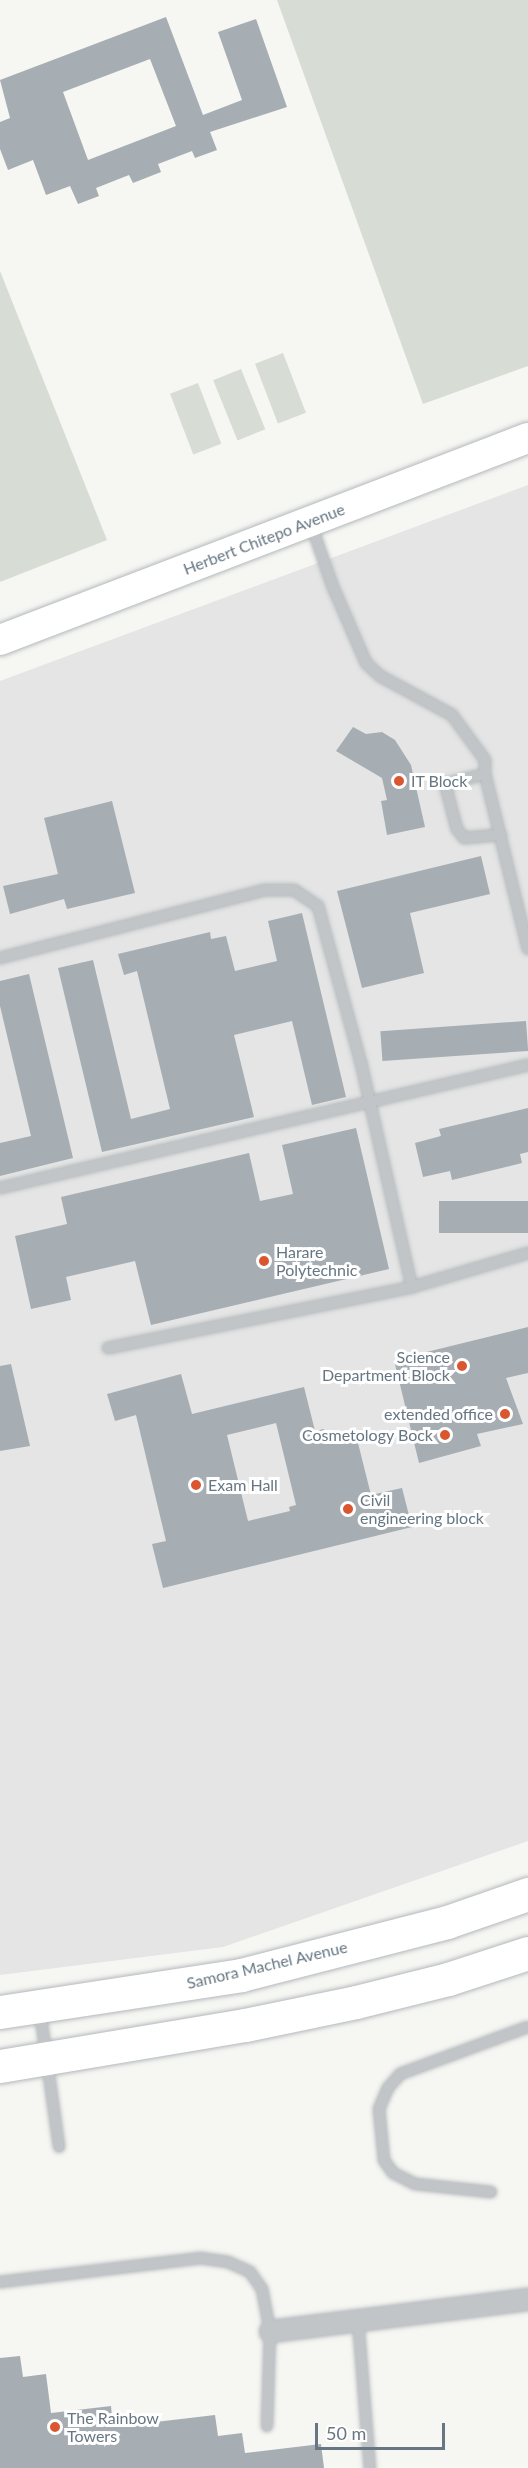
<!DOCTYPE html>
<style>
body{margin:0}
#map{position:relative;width:528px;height:2468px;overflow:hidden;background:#f6f6f3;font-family:Lato,sans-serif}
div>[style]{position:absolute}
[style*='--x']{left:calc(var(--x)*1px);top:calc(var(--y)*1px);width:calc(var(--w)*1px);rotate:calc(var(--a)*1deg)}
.built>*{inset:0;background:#e4e5e4}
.green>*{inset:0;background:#d7ddd4;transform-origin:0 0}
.building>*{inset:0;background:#a6aeb3;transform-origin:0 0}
.roads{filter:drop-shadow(0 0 2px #b4b9bc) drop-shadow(0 0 2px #b4b9bc)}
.lane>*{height:10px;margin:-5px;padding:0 5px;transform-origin:5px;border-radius:5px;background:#c1c5c8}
.street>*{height:21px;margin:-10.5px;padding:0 10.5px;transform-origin:10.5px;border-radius:10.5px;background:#c1c5c8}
.secondary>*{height:30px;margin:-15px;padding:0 15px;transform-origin:15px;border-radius:15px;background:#fff}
.highway>*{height:33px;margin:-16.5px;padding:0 16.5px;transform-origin:16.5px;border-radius:16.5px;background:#fff}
.dots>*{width:16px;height:16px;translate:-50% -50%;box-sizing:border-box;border:3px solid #fff;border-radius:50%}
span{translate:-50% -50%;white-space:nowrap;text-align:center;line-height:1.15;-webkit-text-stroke:6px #fff;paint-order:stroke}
.street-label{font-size:16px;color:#667682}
.poi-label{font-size:16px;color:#667682}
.left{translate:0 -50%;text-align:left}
.right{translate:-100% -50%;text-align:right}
.scale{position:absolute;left:315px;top:2423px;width:130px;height:27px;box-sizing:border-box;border:3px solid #667682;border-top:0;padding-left:8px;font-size:18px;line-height:21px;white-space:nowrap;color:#667682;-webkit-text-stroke:4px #fff;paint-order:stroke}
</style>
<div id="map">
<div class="built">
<div style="clip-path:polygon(528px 485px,528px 1841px,223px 1947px,0 1975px,0 681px)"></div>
</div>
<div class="green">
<div style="clip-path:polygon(277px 0,528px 0,528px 366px,423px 404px)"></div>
<div style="clip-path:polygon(0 271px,107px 540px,0 582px)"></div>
<div style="left:283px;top:353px;width:64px;height:30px;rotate:69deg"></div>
<div style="left:241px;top:369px;width:65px;height:30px;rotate:68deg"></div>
<div style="left:198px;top:383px;width:65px;height:30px;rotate:69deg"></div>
</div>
<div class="building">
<div style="clip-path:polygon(evenodd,166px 17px,203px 115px,242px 100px,218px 32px,256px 19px,287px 107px,210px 132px,217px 150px,195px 158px,192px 151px,158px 164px,161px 172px,133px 183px,129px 175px,96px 188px,99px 196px,78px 204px,70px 186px,46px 195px,33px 160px,8px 170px,0 149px,0 122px,10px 118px,0 80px,166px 17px,150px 59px,176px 126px,88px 160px,63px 92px,150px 59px)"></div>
<div style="clip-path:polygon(353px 727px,366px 734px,382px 732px,395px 740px,411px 765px,425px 827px,387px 835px,381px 801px,387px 800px,382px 778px,336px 751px)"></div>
<div style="clip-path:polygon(112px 801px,135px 893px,67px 909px,64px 899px,10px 914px,3px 886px,58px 874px,44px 818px)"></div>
<div style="clip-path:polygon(481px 856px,490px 894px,410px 913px,424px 973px,362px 988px,337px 891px)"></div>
<div style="clip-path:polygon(302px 913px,346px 1097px,312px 1105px,292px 1021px,234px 1035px,254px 1117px,102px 1152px,58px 968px,93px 960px,131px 1119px,170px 1109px,137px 971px,124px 975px,118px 954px,210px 932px,211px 939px,226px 936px,235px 971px,277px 961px,268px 921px)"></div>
<div style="clip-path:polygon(29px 974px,73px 1158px,0 1176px,0 1143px,31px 1136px,0 1006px,0 981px)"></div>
<div style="left:526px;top:1021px;width:30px;height:146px;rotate:86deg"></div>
<div style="clip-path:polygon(528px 1108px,528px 1152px,520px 1154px,522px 1163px,452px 1180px,450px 1171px,423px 1177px,415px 1143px,441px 1136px,439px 1129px)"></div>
<div style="clip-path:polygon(356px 1128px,389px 1269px,151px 1325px,135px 1261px,66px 1277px,71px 1300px,31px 1309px,15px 1236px,67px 1224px,61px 1197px,249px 1153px,260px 1201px,293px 1194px,282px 1145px)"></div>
<div style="left:528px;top:1201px;width:32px;height:89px;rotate:90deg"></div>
<div style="clip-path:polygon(528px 1327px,528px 1373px,506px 1378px,523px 1424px,477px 1434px,481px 1446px,419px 1463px,394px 1360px)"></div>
<div style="clip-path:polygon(11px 1364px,30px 1446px,0 1451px,0 1366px)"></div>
<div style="clip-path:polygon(evenodd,181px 1374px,192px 1414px,304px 1387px,315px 1431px,324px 1429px,327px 1442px,356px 1435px,371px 1495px,402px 1488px,412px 1527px,163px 1588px,152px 1544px,166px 1541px,136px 1415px,115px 1421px,107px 1394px,181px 1374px,276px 1423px,296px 1505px,289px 1507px,290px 1511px,248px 1521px,227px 1435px,276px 1423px)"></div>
<div style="clip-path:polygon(20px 2356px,23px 2377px,46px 2374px,51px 2413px,111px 2406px,113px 2427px,215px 2415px,218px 2436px,242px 2433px,245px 2453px,321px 2444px,324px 2468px,0 2468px,0 2358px)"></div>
</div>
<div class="roads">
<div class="lane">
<div style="--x:311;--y:524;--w:67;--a:70.8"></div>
<div style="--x:333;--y:587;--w:83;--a:66.5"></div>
<div style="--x:366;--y:663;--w:19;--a:43"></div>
<div style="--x:380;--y:676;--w:82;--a:28.4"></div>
<div style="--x:452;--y:715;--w:56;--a:53.7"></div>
<div style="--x:485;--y:760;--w:14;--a:90"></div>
<div style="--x:485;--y:774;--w:180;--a:76.2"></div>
<div style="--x:485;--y:774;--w:41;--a:166"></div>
<div style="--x:445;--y:784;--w:47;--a:75.1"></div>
<div style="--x:457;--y:829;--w:11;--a:52"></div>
<div style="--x:464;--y:838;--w:37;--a:-5"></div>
<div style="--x:0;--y:958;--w:273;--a:-14.4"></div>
<div style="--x:264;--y:890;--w:30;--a:0"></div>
<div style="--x:294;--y:890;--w:29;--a:34"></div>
<div style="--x:318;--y:906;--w:163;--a:74.7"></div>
<div style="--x:361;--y:1063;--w:230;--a:77.2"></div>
<div style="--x:0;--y:1188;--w:542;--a:-13.11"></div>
<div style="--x:108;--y:1348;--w:310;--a:-11.3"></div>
<div style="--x:412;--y:1287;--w:121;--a:-16.3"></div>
<div style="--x:40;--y:2011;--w:137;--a:82"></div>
<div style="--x:491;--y:2192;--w:76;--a:-174"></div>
<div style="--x:415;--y:2184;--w:25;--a:-153"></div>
<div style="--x:393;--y:2173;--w:16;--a:-125"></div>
<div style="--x:384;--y:2160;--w:51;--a:-95.6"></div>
<div style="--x:379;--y:2109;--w:23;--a:-67"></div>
<div style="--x:388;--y:2088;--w:18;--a:-49"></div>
<div style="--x:400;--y:2074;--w:136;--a:-20.2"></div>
<div style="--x:0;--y:2282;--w:201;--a:-6.8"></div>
<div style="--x:200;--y:2258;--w:28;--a:8"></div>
<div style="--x:228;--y:2262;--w:24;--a:24"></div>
<div style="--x:250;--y:2272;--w:21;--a:55"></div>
<div style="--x:262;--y:2289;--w:43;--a:79.2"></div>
<div style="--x:270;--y:2331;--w:95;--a:91.8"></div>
<div style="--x:358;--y:2320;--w:148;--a:85.4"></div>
</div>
<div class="street">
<div style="--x:270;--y:2331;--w:260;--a:-7.1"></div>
</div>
<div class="secondary">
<div style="--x:0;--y:640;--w:565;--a:-20.94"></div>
</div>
<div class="highway">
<div style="--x:0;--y:2012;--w:244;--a:-8.7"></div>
<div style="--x:241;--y:1975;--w:213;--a:-14.4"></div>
<div style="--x:447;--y:1922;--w:86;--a:-19.1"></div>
<div style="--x:0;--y:2066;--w:248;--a:-9.5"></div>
<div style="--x:245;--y:2025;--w:113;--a:-11.7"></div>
<div style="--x:356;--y:2002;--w:95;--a:-14"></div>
<div style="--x:448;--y:1979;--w:84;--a:-18"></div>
</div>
</div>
<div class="dots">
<div style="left:399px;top:781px;background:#da562e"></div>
<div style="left:264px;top:1261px;background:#da562e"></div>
<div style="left:462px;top:1366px;background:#da562e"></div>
<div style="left:505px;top:1414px;background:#da562e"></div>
<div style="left:445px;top:1435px;background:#da562e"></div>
<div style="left:196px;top:1485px;background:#da562e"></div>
<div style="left:348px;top:1509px;background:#da562e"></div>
<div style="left:55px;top:2427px;background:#da562e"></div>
</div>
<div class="street-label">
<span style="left:264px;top:539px;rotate:-21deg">Herbert Chitepo Avenue</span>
<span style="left:267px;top:1965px;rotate:-13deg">Samora Machel Avenue</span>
</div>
<div class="poi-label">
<span class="left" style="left:411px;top:781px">IT Block</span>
<span class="left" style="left:276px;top:1261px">Harare<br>Polytechnic</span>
<span class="right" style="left:450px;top:1366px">Science<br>Department Block</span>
<span class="right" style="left:493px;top:1414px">extended office</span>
<span class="right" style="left:433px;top:1435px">Cosmetology Bock</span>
<span class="left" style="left:208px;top:1485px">Exam Hall</span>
<span class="left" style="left:360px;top:1509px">Civil<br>engineering block</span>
<span class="left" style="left:67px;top:2427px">The Rainbow<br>Towers</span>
</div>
<div class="scale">50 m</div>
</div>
